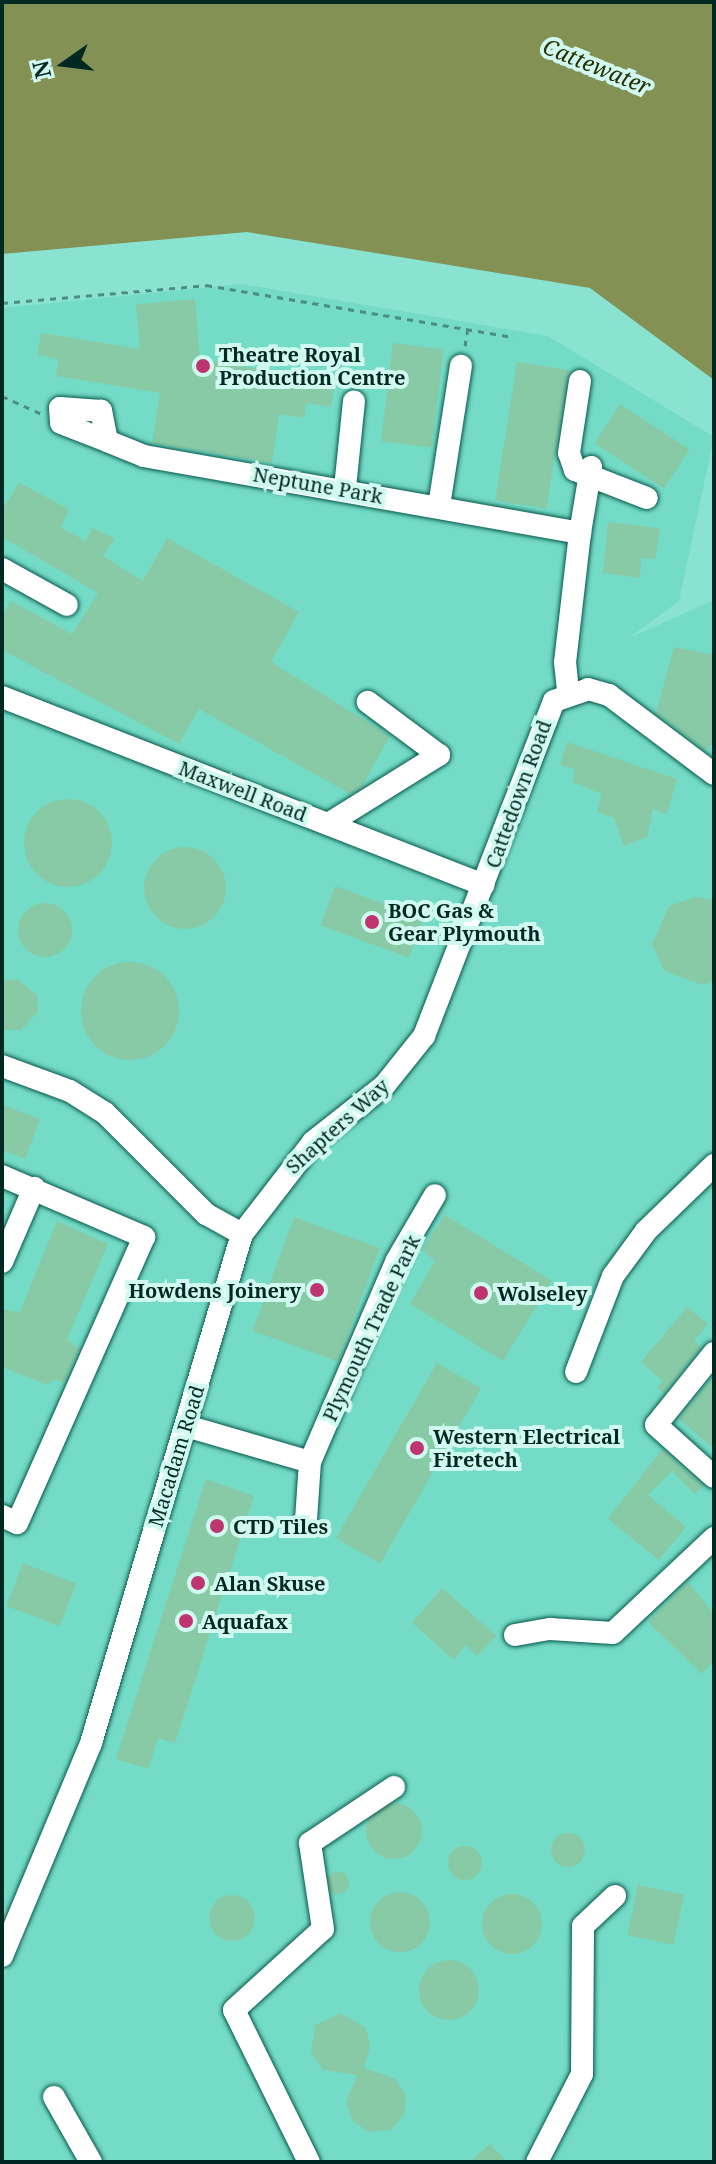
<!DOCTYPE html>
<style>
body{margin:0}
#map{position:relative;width:716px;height:2164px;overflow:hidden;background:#89e3d0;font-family:"Noto Serif",serif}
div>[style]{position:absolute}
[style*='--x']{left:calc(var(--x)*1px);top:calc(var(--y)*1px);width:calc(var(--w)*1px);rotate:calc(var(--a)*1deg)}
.built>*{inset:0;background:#74dbc6}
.water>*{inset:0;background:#849155}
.building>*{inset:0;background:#89caa6;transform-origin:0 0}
.round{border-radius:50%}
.path>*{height:3px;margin-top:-1.5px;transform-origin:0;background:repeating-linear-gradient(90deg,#4b8e81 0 6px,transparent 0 12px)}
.roads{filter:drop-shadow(0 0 2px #07584c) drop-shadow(0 0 2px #07584c)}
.minor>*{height:22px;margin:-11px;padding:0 11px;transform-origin:11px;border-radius:11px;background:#fff}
.dots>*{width:22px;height:22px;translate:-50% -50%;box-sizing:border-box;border:4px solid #d0faf0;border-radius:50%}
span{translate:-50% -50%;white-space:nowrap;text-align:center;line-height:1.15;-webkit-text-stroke:8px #d0faf0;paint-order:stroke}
.poi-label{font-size:20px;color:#002922;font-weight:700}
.left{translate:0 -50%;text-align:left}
.right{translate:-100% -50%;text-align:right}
.street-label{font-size:20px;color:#002922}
.water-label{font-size:22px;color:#272f00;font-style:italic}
.frame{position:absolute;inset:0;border:4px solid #002922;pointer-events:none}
.north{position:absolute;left:24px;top:24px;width:80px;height:80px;-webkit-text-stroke:6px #d0faf0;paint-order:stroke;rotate:256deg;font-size:22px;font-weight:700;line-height:32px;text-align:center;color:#002922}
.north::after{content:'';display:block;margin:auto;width:28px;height:36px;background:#002922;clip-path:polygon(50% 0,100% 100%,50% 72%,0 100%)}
</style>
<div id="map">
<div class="built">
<div style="clip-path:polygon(242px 284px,548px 336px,714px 437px,679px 601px,629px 638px,714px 600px,714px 2162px,2px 2162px,2px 1980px,31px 1928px,22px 1919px,19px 1926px,2px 1904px,2px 308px)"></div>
</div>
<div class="water">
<div style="clip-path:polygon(2px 2px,714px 2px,714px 380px,590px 288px,247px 232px,2px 254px)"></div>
</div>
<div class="building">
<div style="clip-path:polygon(195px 299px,200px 359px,335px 381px,331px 407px,306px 403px,304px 418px,279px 414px,272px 463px,152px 443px,160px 393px,56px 376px,58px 359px,37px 355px,41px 333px,140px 349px,136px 304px)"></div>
<div style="left:393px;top:343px;width:51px;height:99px;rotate:7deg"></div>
<div style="left:517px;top:362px;width:52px;height:140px;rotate:9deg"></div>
<div style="left:620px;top:404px;width:83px;height:47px;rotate:33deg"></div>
<div style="clip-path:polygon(19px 483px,69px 509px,61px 528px,86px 541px,92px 528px,115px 538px,103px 556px,143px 581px,167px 538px,299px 612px,271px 662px,390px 736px,362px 787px,350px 794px,199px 709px,179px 744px,2px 650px,2px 617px,11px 601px,72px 634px,98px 593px,2px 537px,2px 510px)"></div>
<div style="clip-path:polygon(608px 522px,660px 528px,655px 559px,641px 558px,640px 578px,603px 573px)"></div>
<div style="clip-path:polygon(674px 647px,714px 655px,714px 743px,705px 750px,656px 713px)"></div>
<div style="clip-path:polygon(567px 742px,677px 779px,667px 814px,653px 809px,647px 837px,624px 846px,614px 818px,597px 812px,602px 794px,572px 782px,575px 769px,560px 765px)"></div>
<div class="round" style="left:24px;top:799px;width:88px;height:88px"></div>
<div class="round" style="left:144px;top:847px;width:82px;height:82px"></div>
<div style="left:335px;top:886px;width:94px;height:42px;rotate:20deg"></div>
<div style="clip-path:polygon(696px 897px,714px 900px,714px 981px,703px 985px,664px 971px,652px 944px,669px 906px)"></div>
<div class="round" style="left:18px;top:903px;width:54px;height:54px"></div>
<div class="round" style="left:81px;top:962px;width:98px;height:98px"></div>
<div style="clip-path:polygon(17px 979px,37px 995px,38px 1012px,21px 1030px,2px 1030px,2px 981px)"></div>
<div style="clip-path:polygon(2px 1105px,40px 1119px,25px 1159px,2px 1150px)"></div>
<div style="clip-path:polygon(445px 1215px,552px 1281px,503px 1361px,410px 1304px,435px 1261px,422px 1250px)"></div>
<div style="left:294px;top:1217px;width:91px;height:121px;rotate:20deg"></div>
<div style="clip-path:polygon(57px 1221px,108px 1244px,67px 1339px,79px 1349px,64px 1383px,55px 1379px,47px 1385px,2px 1367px,2px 1309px,20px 1312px)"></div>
<div style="clip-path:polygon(687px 1307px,708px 1324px,694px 1341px,701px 1347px,664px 1393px,657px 1387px,663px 1381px,641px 1362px)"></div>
<div style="left:437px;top:1363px;width:51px;height:202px;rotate:30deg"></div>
<div style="clip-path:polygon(714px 1375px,714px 1449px,679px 1419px)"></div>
<div style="clip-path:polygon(662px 1449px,703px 1486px,695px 1494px,672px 1471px,648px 1495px,686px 1527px,659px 1560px,608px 1519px)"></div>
<div style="clip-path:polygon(206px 1479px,254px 1496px,175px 1743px,158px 1738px,148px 1769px,116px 1759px)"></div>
<div style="left:23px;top:1563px;width:57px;height:46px;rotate:21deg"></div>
<div style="clip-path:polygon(688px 1582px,714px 1614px,714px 1660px,702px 1674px,648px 1622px)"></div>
<div style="clip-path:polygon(442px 1588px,497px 1636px,477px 1656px,466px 1645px,454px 1660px,412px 1623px)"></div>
<div class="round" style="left:366px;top:1803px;width:56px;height:56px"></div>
<div class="round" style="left:551px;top:1833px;width:34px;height:34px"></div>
<div class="round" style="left:448px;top:1846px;width:34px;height:34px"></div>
<div class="round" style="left:327px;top:1872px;width:22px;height:22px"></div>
<div style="left:638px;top:1885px;width:47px;height:51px;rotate:12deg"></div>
<div class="round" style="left:370px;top:1892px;width:60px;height:60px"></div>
<div class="round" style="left:482px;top:1894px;width:60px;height:60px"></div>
<div class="round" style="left:209px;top:1895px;width:46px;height:46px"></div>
<div class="round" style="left:419px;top:1960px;width:60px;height:60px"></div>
<div style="clip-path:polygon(341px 2013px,366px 2028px,370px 2047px,364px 2068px,396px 2079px,406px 2096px,404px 2115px,390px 2130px,369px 2132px,353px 2121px,346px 2102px,357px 2075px,323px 2070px,311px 2054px,315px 2025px)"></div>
<div style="clip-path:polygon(490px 2144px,507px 2162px,470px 2162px)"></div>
</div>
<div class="path">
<div style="--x:2;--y:303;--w:205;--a:-5"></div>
<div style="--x:206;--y:285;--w:312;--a:9.6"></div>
<div style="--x:465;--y:346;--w:18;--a:-81"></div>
<div style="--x:2;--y:396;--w:44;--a:24.2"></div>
</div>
<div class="roads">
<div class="minor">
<div style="--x:580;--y:381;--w:73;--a:98.7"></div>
<div style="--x:569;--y:453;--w:18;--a:71"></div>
<div style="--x:575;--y:470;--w:77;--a:21.3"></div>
<div style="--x:107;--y:441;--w:31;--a:-101"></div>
<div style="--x:101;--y:411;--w:41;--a:-175.8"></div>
<div style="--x:60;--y:408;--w:15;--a:86"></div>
<div style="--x:61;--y:423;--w:49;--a:21.4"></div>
<div style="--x:107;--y:441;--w:40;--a:22"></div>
<div style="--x:144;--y:456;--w:443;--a:10"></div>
<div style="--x:580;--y:533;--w:130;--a:96.6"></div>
<div style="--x:565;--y:662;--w:31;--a:84"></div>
<div style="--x:345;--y:488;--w:87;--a:-84.1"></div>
<div style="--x:439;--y:506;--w:142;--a:-81.1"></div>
<div style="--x:580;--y:533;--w:67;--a:-80.5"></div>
<div style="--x:2;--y:569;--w:74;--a:29"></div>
<div style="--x:2;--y:697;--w:517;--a:21.31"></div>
<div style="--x:328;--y:824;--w:131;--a:-31.9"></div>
<div style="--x:439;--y:755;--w:89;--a:-143.3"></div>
<div style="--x:2;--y:1066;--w:72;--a:20.2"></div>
<div style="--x:70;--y:1091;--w:41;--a:32.2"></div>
<div style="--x:105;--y:1113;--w:143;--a:45"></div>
<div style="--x:206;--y:1214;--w:41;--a:29.1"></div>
<div style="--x:2;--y:1176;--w:155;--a:23.2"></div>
<div style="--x:144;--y:1237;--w:313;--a:113.9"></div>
<div style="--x:17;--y:1523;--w:17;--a:-155"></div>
<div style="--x:2;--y:1262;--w:81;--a:-66.6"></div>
<div style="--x:714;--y:1353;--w:92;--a:128.9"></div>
<div style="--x:656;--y:1425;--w:78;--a:41.9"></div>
<div style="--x:576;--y:1372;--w:103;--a:-68.9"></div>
<div style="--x:613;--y:1276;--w:56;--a:-53.7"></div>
<div style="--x:646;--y:1231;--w:95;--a:-44.1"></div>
<div style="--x:186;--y:1426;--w:129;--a:16.2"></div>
<div style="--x:310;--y:1462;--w:220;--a:-66.7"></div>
<div style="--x:397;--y:1260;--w:75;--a:-59.7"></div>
<div style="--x:306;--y:1520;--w:58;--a:-86.1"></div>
<div style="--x:515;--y:1635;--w:36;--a:-10"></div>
<div style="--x:550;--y:1629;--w:63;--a:3.6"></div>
<div style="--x:613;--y:1633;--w:139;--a:-43.2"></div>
<div style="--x:2;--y:1956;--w:231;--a:-67.3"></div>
<div style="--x:91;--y:1743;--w:531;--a:-73.48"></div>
<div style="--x:242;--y:1234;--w:116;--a:-52.3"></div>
<div style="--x:313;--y:1142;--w:90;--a:-38.3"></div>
<div style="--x:384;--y:1086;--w:64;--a:-51.3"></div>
<div style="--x:424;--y:1036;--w:359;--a:-68.8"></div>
<div style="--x:554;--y:701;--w:36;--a:-19"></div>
<div style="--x:588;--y:689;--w:22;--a:16"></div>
<div style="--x:609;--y:695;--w:131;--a:37"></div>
<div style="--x:54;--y:2097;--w:75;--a:60.4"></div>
<div style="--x:309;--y:2162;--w:169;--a:-116.3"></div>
<div style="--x:234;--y:2010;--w:120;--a:-42.3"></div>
<div style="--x:323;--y:1929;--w:87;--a:-98.6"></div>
<div style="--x:310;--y:1843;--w:101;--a:-33.7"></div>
<div style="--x:537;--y:2162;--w:99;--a:-62.9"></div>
<div style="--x:582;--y:2074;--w:148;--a:-89.6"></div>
<div style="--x:583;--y:1926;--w:44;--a:-43.2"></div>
</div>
</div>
<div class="dots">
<div style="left:203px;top:366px;background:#bf3570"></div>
<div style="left:372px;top:922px;background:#bf3570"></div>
<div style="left:317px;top:1290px;background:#bf3570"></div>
<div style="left:481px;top:1293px;background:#bf3570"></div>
<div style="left:417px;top:1448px;background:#bf3570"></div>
<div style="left:217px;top:1526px;background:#bf3570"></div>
<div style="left:198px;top:1583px;background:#bf3570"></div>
<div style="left:186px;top:1621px;background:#bf3570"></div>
</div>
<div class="poi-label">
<span class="left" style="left:219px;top:366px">Theatre Royal<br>Production Centre</span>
<span class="left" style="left:388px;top:922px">BOC Gas &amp;<br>Gear Plymouth</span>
<span class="right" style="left:301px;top:1290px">Howdens Joinery</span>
<span class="left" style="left:497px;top:1293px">Wolseley</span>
<span class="left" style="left:433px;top:1448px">Western Electrical<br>Firetech</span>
<span class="left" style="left:233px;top:1526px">CTD Tiles</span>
<span class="left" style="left:214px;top:1583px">Alan Skuse</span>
<span class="left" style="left:202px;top:1621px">Aquafax</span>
</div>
<div class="street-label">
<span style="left:318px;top:485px;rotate:10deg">Neptune Park</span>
<span style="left:243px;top:791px;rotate:21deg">Maxwell Road</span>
<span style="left:518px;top:794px;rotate:-70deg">Cattedown Road</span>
<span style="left:337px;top:1126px;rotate:-42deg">Shapters Way</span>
<span style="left:371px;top:1328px;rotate:-65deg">Plymouth Trade Park</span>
<span style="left:176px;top:1456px;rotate:-73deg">Macadam Road</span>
</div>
<div class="water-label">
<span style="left:597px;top:66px;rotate:22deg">Cattewater</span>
</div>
<div class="frame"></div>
<div class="north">N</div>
</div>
